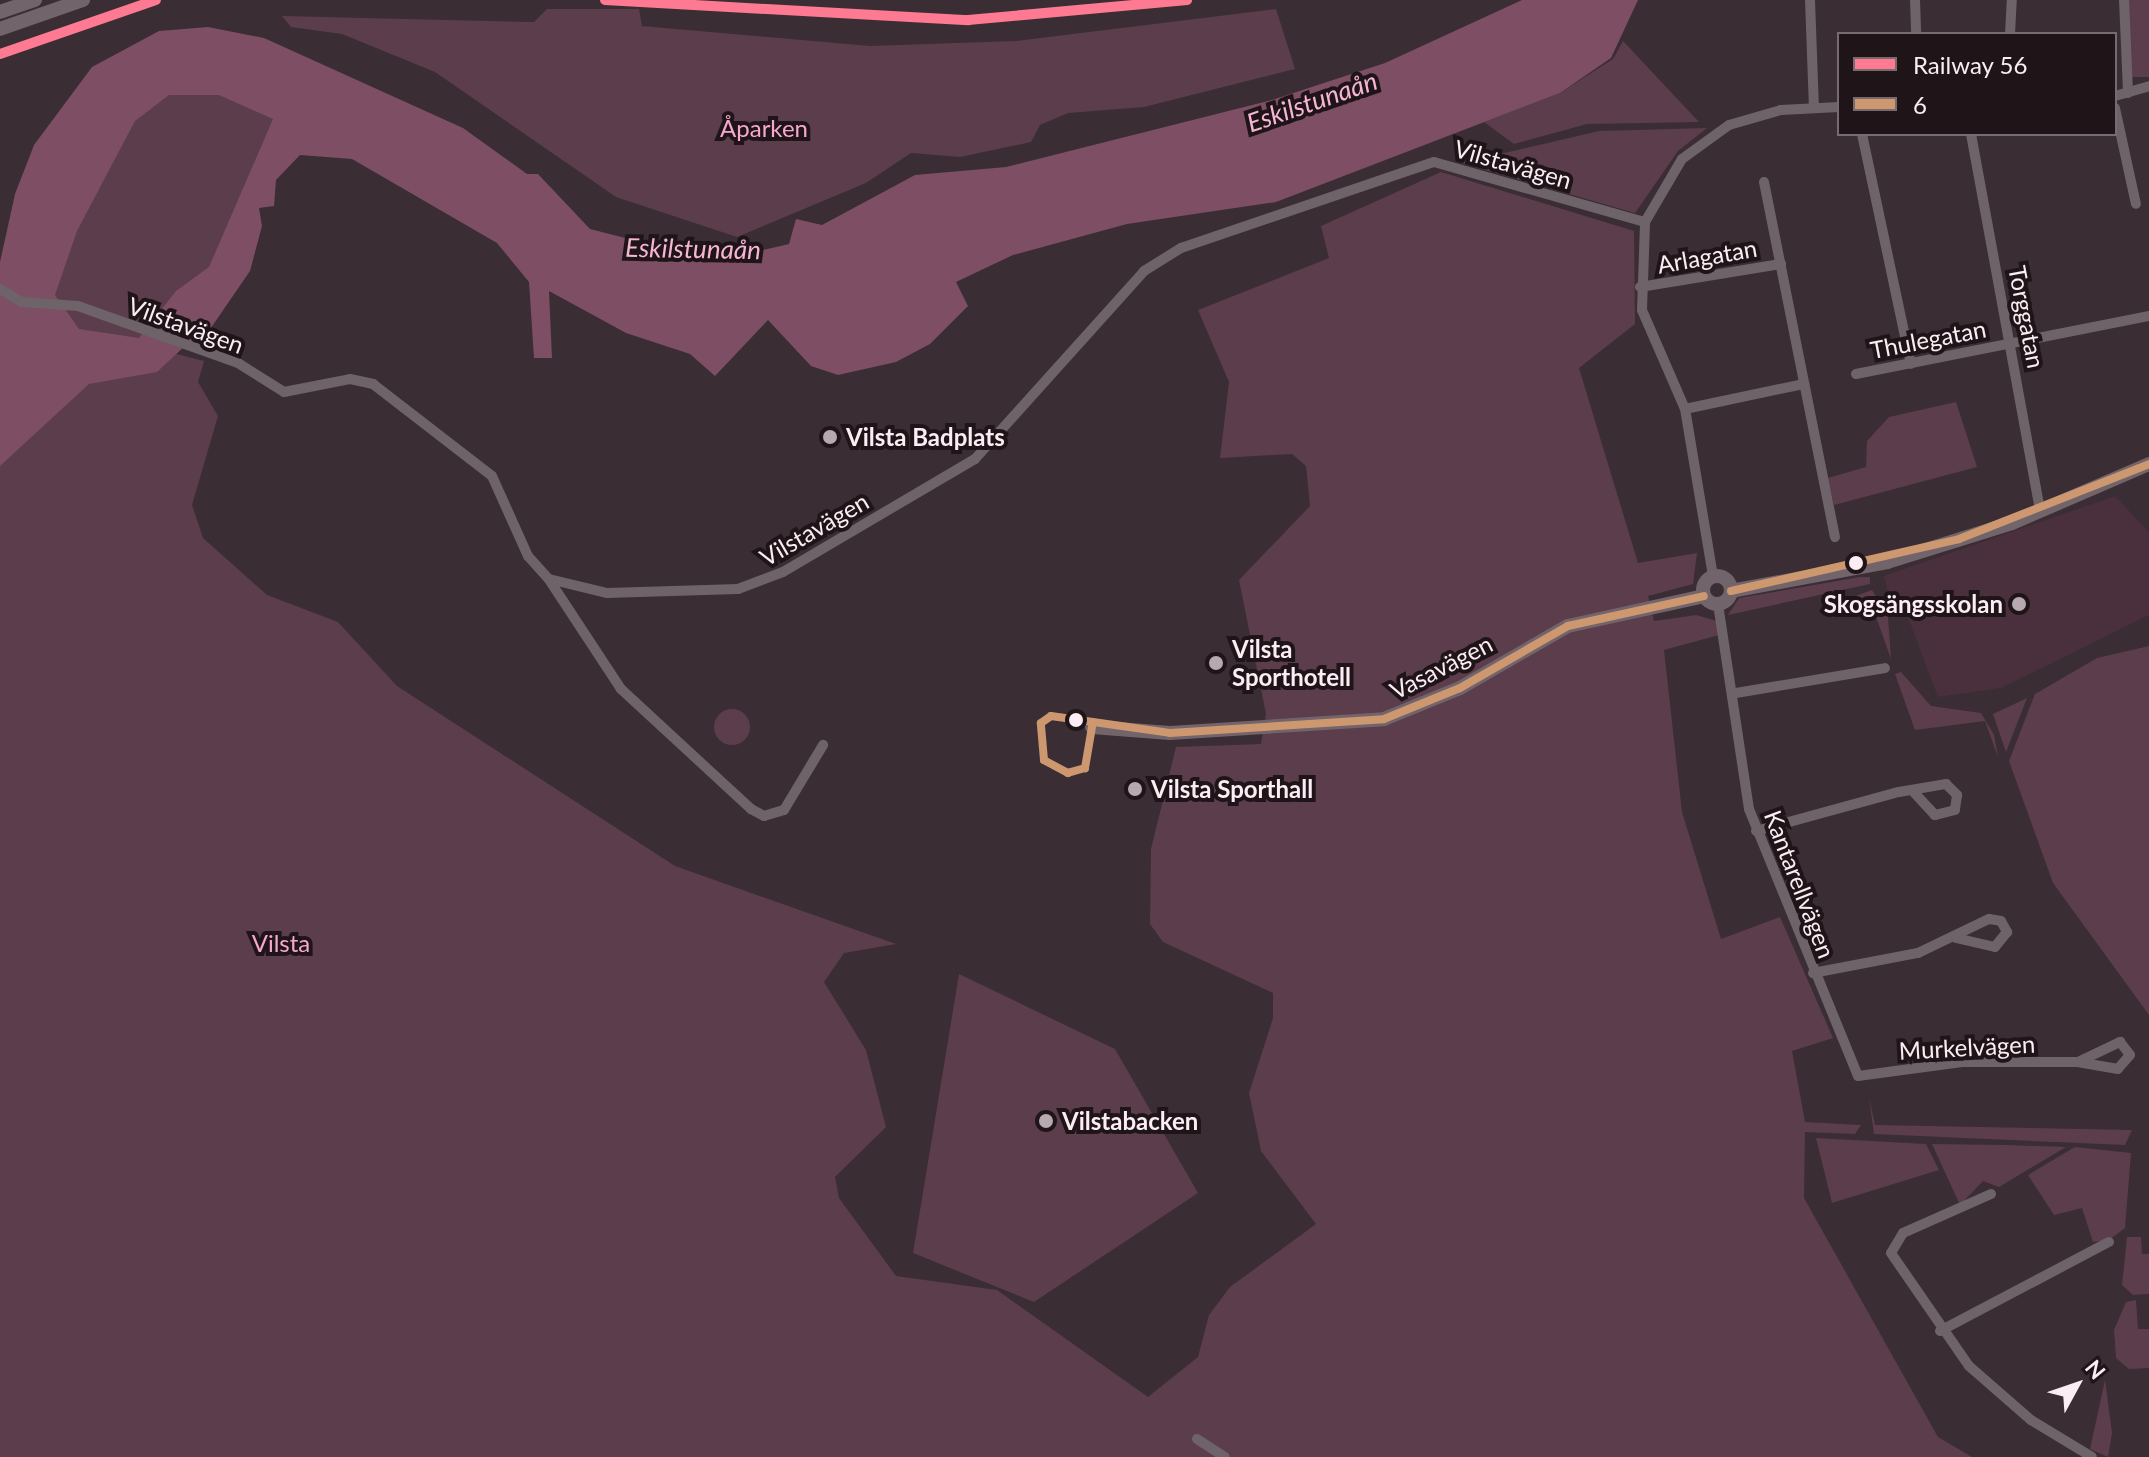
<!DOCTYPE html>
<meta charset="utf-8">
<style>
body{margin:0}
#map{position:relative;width:2149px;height:1457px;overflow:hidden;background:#3a2d33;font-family:Lato,sans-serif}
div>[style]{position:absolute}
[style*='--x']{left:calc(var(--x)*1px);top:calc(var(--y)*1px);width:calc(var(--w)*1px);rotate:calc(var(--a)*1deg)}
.built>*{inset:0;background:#4a2f3c}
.green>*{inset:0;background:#5c3d4c;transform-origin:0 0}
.round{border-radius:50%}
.water>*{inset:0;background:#7d4e64}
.street>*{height:10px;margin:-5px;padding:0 5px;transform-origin:5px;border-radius:5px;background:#6d6368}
.secondary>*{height:14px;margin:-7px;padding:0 7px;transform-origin:7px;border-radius:7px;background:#71646a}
.secondary>.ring{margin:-7px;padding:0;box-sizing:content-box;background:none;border:14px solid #71646a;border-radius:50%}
.rail>*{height:3px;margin-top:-1.5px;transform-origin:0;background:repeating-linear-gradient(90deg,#6e6369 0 10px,transparent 0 20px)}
.bus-1>*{height:8px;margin:-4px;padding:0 4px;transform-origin:4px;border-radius:4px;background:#cd976f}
.rail-1>*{height:10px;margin:-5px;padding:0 5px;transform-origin:5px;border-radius:5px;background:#fe7a93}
.dots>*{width:22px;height:22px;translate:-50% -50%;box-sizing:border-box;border:4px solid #1f1519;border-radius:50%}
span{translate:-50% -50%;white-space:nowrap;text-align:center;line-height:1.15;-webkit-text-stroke:8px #1f1519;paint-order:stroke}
.park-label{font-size:24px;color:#f7a7cd}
.street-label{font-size:24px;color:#fcecf3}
.poi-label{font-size:24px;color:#fcecf3;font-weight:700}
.left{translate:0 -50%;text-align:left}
.right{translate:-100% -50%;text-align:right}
.water-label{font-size:26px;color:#f6b5d3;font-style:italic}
.legend{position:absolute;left:1837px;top:32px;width:280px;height:104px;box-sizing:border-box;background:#1f1519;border:2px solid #776b70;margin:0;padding:10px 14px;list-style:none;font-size:24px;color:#fcecf3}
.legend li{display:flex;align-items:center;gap:16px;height:40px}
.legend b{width:40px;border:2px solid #776b70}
.north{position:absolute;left:2037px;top:1345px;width:80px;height:80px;-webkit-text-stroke:6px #1f1519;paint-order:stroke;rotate:50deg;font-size:22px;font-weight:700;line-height:32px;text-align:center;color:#fcecf3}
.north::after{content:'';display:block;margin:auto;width:28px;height:36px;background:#fcecf3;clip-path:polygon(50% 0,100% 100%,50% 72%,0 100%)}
</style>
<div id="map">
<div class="built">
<div style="clip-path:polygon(2115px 496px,2149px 532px,2149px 615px,2001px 688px,1938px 697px,1908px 617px,1893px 615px,1884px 576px)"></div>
</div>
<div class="green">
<div style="left:2128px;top:0;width:21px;height:77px"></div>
<div style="clip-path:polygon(547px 9px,639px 9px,642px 26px,870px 46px,1015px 41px,1276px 9px,1295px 69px,1144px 107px,1068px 113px,1040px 125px,1031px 142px,960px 157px,911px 153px,866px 183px,737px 237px,616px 197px,435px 72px,342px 34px,291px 27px,282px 16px,534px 22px)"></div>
<div style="clip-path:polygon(1623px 41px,1699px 122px,1587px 124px,1514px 144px,1484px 122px,1560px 93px,1613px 59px)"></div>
<div style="clip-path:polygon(244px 64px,288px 138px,230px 254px,157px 349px,204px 361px,198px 382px,218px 416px,192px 505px,203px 538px,267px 595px,338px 622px,397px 686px,675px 866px,896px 944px,844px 953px,824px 982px,866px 1050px,886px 1127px,835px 1177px,839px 1198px,896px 1276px,997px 1290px,1148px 1397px,1198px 1357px,1209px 1315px,1230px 1287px,1316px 1224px,1261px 1151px,1249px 1093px,1273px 1018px,1273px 993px,1163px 942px,1150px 924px,1151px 849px,1176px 747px,1261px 744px,1266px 714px,1239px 580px,1310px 506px,1306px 466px,1292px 454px,1220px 458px,1229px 382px,1198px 310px,1329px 258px,1321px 226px,1441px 172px,1634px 231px,1635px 324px,1579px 368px,1638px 563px,1697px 553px,1693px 584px,1648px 596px,1654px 621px,1696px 615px,1717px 621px,1719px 635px,1664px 650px,1682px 812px,1721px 939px,1780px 917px,1833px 1038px,1792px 1051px,1805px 1122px,1861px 1125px,1855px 1134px,1805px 1132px,1804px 1198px,1938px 1437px,1972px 1457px,0 1457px,0 333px,122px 100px)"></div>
<div style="clip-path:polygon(1707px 128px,1678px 151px,1635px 213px,1461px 163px,1599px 131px)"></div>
<div style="clip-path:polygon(1956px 402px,1977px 467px,1834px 505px,1828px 478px,1866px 467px,1867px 441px,1889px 417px)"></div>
<div style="clip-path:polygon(1860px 577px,1870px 577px,1870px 584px,1728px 615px,1739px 598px)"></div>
<div style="clip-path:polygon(1872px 590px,1888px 617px,1891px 659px,1869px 597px,1836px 603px)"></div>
<div style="clip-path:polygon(2149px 646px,2149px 1015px,2053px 883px,2009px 761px,2035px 694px,2097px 658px)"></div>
<div style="clip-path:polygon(1901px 672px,1931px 706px,1981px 713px,1994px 735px,1998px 757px,1985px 721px,1915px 730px,1895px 674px)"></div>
<div style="clip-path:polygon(2027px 698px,2006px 752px,1993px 714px)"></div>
<div class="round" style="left:714px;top:709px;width:36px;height:36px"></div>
<div style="clip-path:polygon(959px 974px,1115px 1049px,1198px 1193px,1034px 1302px,913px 1253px)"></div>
<div style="clip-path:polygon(1869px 1098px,1875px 1125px,2132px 1130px,2125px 1145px,1874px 1134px)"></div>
<div style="clip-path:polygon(1816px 1138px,1926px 1144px,1939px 1170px,1832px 1203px)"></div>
<div style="clip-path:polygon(1932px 1144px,2006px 1145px,2066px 1147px,1999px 1187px,1983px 1181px,1960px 1205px)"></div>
<div style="clip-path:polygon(2075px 1147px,2131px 1153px,2125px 1228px,2109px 1240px,2093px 1242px,2082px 1208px,2054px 1215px,2028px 1175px)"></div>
<div style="clip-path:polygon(2127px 1237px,2141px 1237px,2142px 1254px,2149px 1254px,2149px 1294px,2133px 1295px,2122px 1285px)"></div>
<div style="clip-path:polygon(2136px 1300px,2138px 1329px,2149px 1329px,2149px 1368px,2129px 1369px,2116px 1358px,2114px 1330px,2126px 1302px)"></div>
<div style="clip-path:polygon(2105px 1380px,2112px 1433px,2108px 1457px,2090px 1449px)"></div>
</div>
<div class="water">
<div style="clip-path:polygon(evenodd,1522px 0,1638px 0,1611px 58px,1560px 93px,1276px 202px,1127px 224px,1013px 255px,956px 282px,968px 306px,930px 344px,896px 362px,838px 375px,811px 366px,768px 320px,715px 376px,690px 354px,626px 333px,549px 291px,552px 358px,534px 358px,529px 282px,497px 243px,352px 159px,300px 155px,276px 180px,274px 206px,259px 208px,262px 226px,250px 271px,204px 338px,187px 344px,157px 372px,89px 384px,0 466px,0 262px,15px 194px,34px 145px,92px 67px,159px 31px,208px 27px,264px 38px,463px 128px,527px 174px,538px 174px,590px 229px,696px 256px,733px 257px,789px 244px,796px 219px,822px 225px,915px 175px,1006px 167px,1272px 100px,1385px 63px,1522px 0,169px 95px,219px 95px,273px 119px,209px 267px,176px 291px,139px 338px,79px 329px,55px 295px,77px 231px,135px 121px,169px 95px)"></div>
</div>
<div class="street">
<div style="--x:1810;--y:0;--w:108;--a:87.9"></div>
<div style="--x:1915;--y:0;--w:34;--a:88"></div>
<div style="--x:2124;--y:0;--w:93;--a:87.5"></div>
<div style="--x:2010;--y:34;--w:34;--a:-87"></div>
<div style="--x:2115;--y:96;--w:35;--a:-16"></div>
<div style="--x:2115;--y:108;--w:98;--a:77.7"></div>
<div style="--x:1862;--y:134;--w:235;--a:78"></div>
<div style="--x:1971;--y:134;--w:381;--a:79.6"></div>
<div style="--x:1764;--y:182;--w:362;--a:78.7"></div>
<div style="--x:1640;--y:287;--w:143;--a:-9.3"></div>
<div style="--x:0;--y:289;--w:26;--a:31"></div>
<div style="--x:22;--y:302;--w:56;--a:4.1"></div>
<div style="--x:78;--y:306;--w:170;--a:19.6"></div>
<div style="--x:238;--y:363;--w:54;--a:32.2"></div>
<div style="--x:284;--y:392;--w:67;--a:-11.1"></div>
<div style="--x:350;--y:379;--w:24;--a:12"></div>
<div style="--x:373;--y:384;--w:150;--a:37.7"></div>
<div style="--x:492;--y:476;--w:88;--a:65.8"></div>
<div style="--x:528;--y:556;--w:31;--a:48"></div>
<div style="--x:549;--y:579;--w:60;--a:13.6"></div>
<div style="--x:607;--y:593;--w:131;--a:-1.7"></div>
<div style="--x:738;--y:589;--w:48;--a:-20.7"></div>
<div style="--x:783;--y:572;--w:223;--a:-30.5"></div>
<div style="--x:975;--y:459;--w:253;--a:-48"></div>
<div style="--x:1144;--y:271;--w:44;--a:-31.9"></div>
<div style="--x:1181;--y:248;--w:267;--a:-18.8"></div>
<div style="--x:1434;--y:162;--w:219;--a:15.9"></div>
<div style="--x:1856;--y:374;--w:299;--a:-11.2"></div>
<div style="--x:1685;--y:409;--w:122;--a:-11.9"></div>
<div style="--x:1713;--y:576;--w:169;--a:-99.5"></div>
<div style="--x:1685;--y:409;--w:108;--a:-113.5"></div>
<div style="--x:1642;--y:310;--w:88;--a:-88"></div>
<div style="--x:1645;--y:222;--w:73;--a:-59.6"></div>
<div style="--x:1682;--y:159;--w:58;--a:-35.9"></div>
<div style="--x:1729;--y:125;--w:54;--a:-16.1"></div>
<div style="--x:1781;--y:110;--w:58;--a:-3"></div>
<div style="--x:550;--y:581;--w:129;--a:56.7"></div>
<div style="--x:621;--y:689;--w:177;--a:42.7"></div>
<div style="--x:751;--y:809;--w:15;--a:28"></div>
<div style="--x:764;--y:816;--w:21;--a:-17"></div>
<div style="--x:784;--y:810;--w:76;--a:-59"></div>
<div style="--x:1718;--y:604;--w:207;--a:81.4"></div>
<div style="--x:1749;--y:809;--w:288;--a:67.8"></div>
<div style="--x:1858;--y:1076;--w:105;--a:-7.7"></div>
<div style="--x:1962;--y:1062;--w:116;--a:0"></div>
<div style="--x:2078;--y:1062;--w:47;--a:-25.5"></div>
<div style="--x:2120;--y:1042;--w:16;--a:52"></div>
<div style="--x:2130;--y:1055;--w:18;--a:131"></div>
<div style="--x:2118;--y:1069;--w:41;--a:-170.1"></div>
<div style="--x:1736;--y:693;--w:151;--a:-9.5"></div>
<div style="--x:1756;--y:831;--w:148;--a:-15.3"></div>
<div style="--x:1899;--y:792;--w:48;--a:-9.7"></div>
<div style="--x:1946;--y:784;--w:16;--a:45"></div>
<div style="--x:1957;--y:795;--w:15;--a:98"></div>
<div style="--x:1955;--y:810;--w:21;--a:166"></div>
<div style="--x:1935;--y:815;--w:34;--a:-133"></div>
<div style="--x:1813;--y:973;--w:107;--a:-10.8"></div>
<div style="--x:1918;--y:953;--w:79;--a:-25.6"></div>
<div style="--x:1989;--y:919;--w:12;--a:9"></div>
<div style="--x:2001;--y:921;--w:13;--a:61"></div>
<div style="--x:2007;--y:932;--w:19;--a:129"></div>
<div style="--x:1995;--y:947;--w:40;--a:-167"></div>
<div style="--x:1991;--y:1194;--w:96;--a:156.1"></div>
<div style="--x:1903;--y:1233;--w:23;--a:121"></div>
<div style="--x:1891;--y:1253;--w:137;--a:55.4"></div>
<div style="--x:1969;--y:1366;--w:82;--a:41.1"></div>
<div style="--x:2031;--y:1420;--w:71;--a:31.2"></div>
<div style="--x:1940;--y:1331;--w:191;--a:-27.8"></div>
<div style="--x:1197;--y:1439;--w:33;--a:33"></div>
</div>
<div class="secondary">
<div style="--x:0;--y:12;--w:37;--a:-19"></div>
<div style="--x:0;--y:29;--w:88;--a:-19.3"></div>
<div class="ring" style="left:1703px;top:576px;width:14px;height:14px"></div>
<div style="--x:1731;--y:591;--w:159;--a:-10.5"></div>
<div style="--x:1887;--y:562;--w:131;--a:-17.3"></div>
<div style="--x:2012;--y:523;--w:149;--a:-23.3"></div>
<div style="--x:1092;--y:727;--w:78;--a:4.4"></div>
<div style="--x:1170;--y:733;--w:214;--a:-3.7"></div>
<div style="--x:1384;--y:719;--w:82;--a:-22.2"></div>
<div style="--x:1460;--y:688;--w:125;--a:-29.9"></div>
<div style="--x:1568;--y:626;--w:139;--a:-12.4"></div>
</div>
<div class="rail">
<div style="--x:686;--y:0;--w:48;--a:10.8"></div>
</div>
<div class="bus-1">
<div style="--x:1731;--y:591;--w:234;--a:-12.8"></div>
<div style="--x:1959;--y:539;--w:204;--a:-21.5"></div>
<div style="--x:1092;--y:727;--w:42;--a:99.7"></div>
<div style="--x:1085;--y:768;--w:18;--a:164"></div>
<div style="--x:1068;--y:773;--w:27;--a:-152"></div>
<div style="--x:1044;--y:760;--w:37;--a:-95"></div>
<div style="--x:1041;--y:723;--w:12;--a:-35"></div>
<div style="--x:1051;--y:716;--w:120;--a:8.1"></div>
<div style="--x:1170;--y:733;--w:214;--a:-3.7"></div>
<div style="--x:1384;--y:719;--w:82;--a:-22.2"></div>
<div style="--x:1460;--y:688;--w:125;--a:-29.9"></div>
<div style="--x:1568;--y:626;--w:139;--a:-12.4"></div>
</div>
<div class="rail-1">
<div style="--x:605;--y:0;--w:364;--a:3.2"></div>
<div style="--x:968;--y:20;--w:220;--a:-5.2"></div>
<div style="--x:0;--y:54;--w:165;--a:-19.1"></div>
</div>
<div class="dots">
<div style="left:830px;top:437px;background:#b8a9b0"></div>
<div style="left:1856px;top:563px;background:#fcecf3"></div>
<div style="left:2019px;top:604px;background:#b8a9b0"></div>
<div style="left:1216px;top:663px;background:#b8a9b0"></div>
<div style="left:1076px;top:720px;background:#fcecf3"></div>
<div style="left:1135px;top:789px;background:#b8a9b0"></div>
<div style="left:1046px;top:1121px;background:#b8a9b0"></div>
</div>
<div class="park-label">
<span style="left:764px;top:128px">Åparken</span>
<span style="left:281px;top:943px">Vilsta</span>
</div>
<div class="street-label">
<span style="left:1513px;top:164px;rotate:16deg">Vilstavägen</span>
<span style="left:1707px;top:256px;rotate:-10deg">Arlagatan</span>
<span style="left:2027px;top:317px;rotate:79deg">Torggatan</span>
<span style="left:186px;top:325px;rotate:20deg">Vilstavägen</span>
<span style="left:1928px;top:339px;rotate:-11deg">Thulegatan</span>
<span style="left:814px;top:529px;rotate:-30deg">Vilstavägen</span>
<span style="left:1441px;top:667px;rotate:-27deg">Vasavägen</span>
<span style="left:1800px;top:884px;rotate:69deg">Kantarellvägen</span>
<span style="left:1967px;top:1047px;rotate:-3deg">Murkelvägen</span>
</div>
<div class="poi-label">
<span class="left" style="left:846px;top:437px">Vilsta Badplats</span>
<span class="right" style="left:2003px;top:604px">Skogsängsskolan</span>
<span class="left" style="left:1232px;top:663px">Vilsta<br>Sporthotell</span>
<span class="left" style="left:1151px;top:789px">Vilsta Sporthall</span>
<span class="left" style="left:1062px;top:1121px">Vilstabacken</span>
</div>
<div class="water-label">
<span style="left:1312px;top:102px;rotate:-19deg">Eskilstunaån</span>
<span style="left:693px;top:249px;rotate:1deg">Eskilstunaån</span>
</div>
<ul class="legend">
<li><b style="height:10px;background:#fe7a93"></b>Railway 56</li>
<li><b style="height:10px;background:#cd976f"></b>6</li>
</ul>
<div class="north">N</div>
</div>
